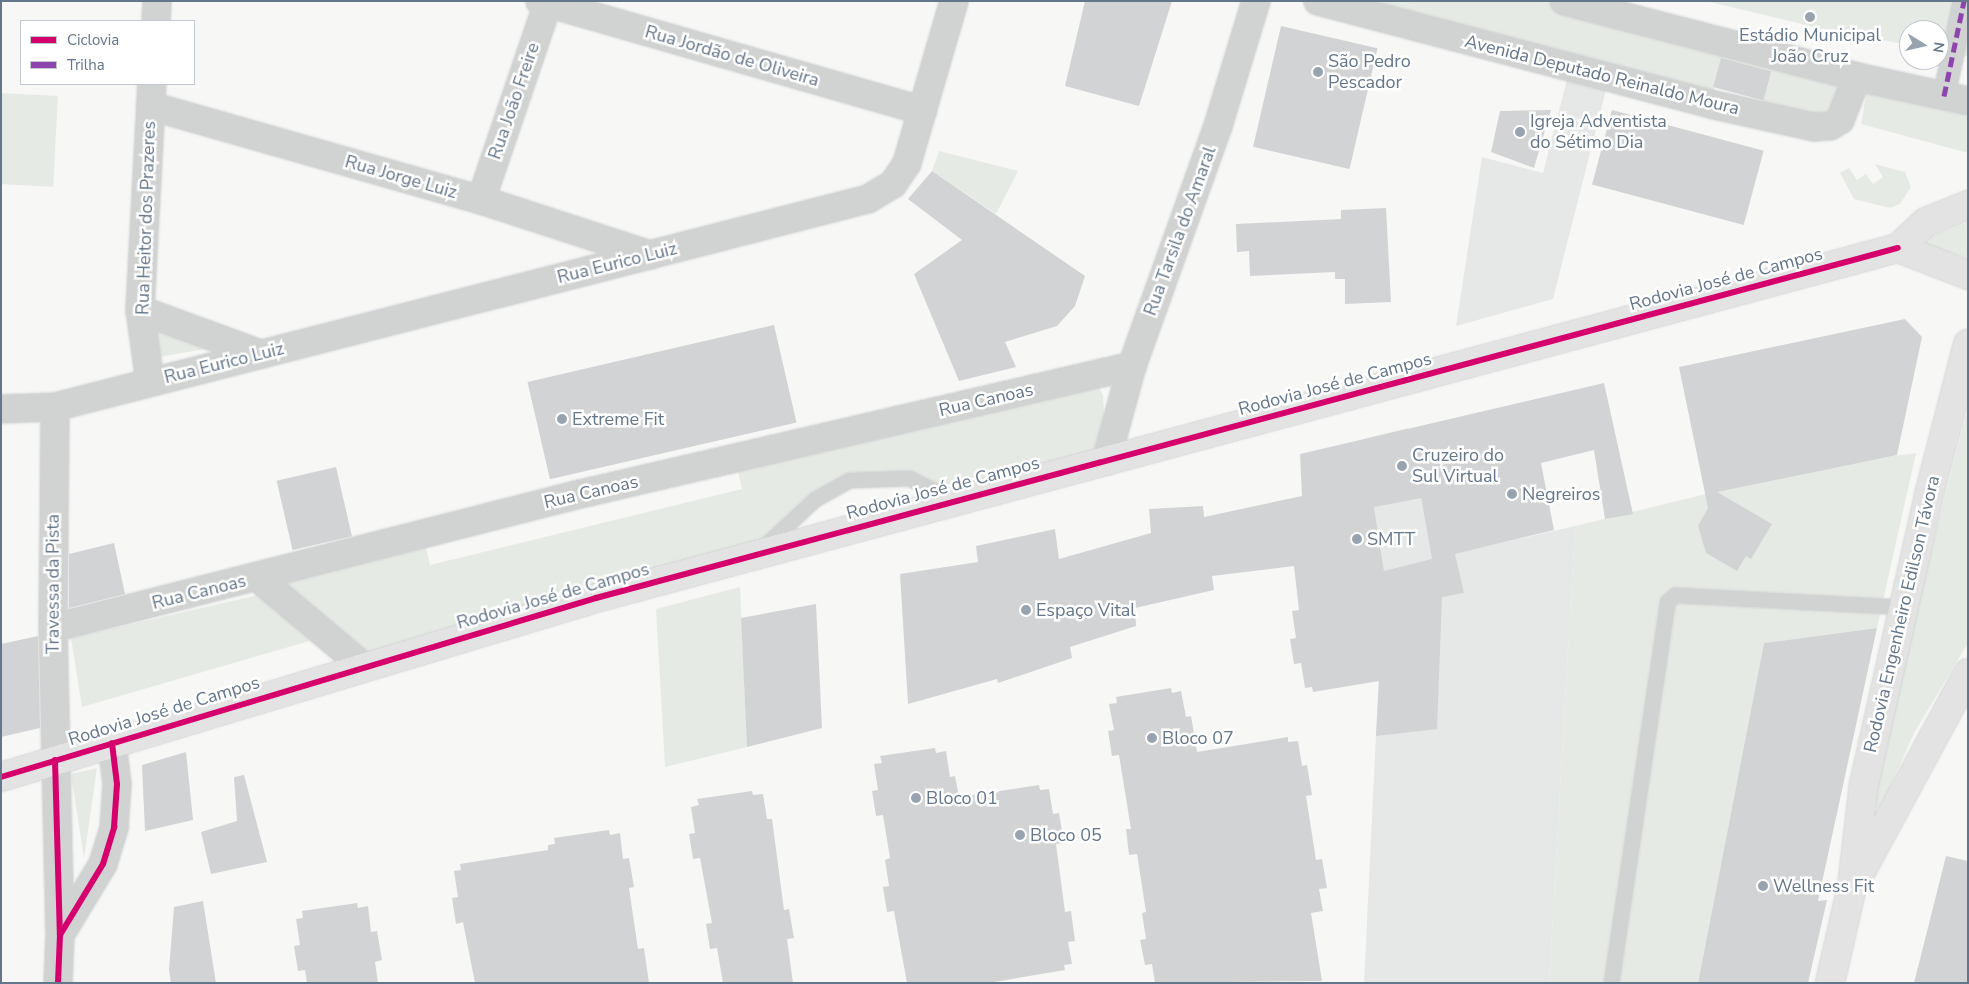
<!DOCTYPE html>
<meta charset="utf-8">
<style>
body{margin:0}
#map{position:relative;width:1969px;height:984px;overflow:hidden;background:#f7f7f6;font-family:"Nunito Sans",sans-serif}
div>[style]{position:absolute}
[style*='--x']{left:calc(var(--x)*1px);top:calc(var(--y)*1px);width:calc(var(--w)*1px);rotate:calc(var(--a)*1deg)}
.built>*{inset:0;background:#e6e7e7}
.green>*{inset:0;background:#e6eae4;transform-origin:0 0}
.building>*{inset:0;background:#d2d3d4;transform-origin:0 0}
.roads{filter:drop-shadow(0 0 1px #d2d4d5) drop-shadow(0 0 1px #d2d4d5)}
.service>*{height:15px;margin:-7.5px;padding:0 7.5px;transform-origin:7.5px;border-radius:7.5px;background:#d1d2d2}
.pedestrian>*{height:22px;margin:-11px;padding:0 11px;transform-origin:11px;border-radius:11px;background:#d1d2d2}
.minor>*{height:28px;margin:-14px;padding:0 14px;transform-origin:14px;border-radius:14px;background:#d1d2d2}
.secondary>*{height:28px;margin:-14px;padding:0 14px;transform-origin:14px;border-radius:14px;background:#e3e3e3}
.quiet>*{height:5px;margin-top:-2.5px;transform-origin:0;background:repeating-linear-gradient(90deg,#8e44ad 0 10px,transparent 0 15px)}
.cycleway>*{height:6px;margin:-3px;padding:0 3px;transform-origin:3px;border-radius:3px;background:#d6006c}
.dots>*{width:14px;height:14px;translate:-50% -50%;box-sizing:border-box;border:2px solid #fff;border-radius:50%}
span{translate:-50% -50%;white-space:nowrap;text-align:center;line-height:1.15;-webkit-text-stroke:5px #fff;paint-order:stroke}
.poi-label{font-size:18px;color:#647689}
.left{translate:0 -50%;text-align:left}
.street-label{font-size:18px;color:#647689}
.frame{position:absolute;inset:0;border:2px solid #647689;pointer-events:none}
.legend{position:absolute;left:20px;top:20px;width:175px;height:65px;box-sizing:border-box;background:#fff;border:1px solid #c1c8d0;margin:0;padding:6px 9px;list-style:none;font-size:15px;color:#647689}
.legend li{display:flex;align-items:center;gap:10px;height:25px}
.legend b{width:25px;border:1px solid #c1c8d0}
.north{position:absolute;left:1899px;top:20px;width:50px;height:50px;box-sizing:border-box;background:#fff;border:1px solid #c1c8d0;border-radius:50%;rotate:99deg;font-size:14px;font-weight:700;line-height:20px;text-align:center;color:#647689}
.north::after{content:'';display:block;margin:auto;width:18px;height:22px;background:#97a3af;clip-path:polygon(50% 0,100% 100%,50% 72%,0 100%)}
</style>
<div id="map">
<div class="built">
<div style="clip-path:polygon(1570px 68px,1609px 78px,1553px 299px,1456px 326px,1482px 157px,1543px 173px)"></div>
<div style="clip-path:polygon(1408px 428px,1432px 559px,1575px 526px,1549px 983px,1364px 983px,1384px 571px,1363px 439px)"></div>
</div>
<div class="green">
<div style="clip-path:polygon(1318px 1px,1564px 1px,1857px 77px,1840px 120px,1761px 115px,1764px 99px,1714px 87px,1710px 104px)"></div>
<div style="clip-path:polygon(1706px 1px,1968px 1px,1968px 56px,1939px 51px,1939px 30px,1909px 30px,1909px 45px,1823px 29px)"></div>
<div style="clip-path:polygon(1867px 91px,1968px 116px,1968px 153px,1861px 124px)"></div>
<div style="left:1px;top:93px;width:57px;height:91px;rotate:3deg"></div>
<div style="clip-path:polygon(939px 151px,1018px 171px,996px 214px,932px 171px)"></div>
<div style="clip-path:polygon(1875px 164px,1905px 172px,1911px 187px,1900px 204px,1890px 208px,1854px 199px,1840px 173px,1849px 168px,1857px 180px,1866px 174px,1873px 184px,1883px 177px)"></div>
<div style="clip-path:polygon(1968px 222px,1968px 258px,1914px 243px)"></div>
<div style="clip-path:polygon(157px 321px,232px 344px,154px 358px)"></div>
<div style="clip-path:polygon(1098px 385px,1103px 396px,1106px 461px,953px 500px,909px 478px,849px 480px,753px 556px,363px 666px,257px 577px,423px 535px,430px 565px,742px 489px,735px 459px)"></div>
<div style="clip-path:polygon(1968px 407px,1968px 643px,1914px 733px,1881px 807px,1872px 810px,1868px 801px)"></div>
<div style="clip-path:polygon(1916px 453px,1877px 628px,1764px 643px,1698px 983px,1549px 983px,1575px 526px,1706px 494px,1878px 458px)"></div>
<div style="clip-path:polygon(740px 587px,747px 747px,665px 767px,656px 609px)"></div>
<div style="clip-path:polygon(258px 595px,313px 640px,82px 707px,71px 638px)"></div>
<div style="clip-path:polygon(97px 768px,84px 858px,71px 774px)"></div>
</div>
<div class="building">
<div style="clip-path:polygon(1085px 1px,1172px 1px,1139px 106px,1065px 86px)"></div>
<div style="left:1281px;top:26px;width:99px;height:124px;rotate:13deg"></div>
<div style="left:1721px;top:58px;width:52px;height:30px;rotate:15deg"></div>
<div style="clip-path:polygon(1551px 110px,1534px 168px,1491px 152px,1500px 111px)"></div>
<div style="left:1612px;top:110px;width:157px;height:77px;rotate:15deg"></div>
<div style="clip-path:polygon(932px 171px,1085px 276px,1075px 306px,1057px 326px,1005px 342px,1016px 367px,959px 381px,914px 274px,962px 240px,908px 199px)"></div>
<div style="clip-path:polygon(1386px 208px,1391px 302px,1345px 304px,1345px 279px,1335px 279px,1335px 272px,1250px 276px,1249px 251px,1237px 252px,1236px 224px,1341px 219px,1341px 210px)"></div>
<div style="clip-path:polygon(1905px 319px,1922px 337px,1897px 455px,1717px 492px,1772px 524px,1751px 559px,1746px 556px,1737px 571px,1706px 553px,1698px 526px,1708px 508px,1679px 367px)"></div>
<div style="left:774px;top:325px;width:100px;height:253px;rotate:77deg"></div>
<div style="clip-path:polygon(evenodd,1604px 383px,1633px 514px,1605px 519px,1594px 450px,1541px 463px,1554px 530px,1455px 554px,1464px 593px,1442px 597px,1437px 729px,1376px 736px,1379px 681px,1313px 692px,1312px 687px,1305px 688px,1301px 663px,1294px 664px,1290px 639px,1296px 638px,1292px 611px,1299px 610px,1294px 566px,1212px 576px,1214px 590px,1135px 608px,1136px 626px,1070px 647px,1072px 658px,998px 683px,997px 679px,908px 704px,900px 574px,978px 562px,976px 546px,1055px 529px,1059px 559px,1151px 533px,1149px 509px,1203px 506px,1204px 517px,1302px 496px,1300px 454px,1604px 383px,1421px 498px,1432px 559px,1384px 571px,1374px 507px,1421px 498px)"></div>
<div style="left:336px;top:467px;width:71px;height:61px;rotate:77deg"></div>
<div style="clip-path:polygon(114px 543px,125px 594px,69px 608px,69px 554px)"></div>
<div style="clip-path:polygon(816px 604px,822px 728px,747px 747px,741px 618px)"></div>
<div style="clip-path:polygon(1877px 628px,1818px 901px,1827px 900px,1808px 983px,1698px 983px,1764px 643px)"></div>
<div style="clip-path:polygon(38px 636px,40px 728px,1px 737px,1px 644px)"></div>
<div style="clip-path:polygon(1171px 688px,1172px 693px,1181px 691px,1186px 717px,1191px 716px,1197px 752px,1288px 737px,1288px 742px,1298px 741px,1302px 766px,1307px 765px,1312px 795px,1306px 796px,1316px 860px,1322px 859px,1327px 888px,1319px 889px,1323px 911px,1311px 913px,1322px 981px,1155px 983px,1152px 964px,1145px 965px,1140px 940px,1146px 939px,1142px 913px,1146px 912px,1137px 854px,1129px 855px,1126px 829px,1131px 829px,1119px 755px,1112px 756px,1108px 731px,1114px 730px,1109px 704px,1117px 703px,1116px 697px)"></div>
<div style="clip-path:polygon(935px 748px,936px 753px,946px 751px,950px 777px,955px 776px,959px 797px,1039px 785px,1040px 790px,1049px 789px,1053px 814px,1059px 813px,1064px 843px,1056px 844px,1065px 912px,1071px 911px,1075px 941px,1068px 942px,1072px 964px,1064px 965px,1065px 970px,988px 983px,907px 983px,894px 911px,887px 912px,883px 887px,889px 886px,885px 860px,890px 858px,883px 815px,876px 816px,872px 791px,878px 790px,874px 764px,882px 763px,880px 756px)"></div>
<div style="clip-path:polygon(186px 752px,193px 820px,145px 831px,142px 765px)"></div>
<div style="clip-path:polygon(244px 775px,267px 862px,211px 874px,201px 832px,237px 821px,234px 777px)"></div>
<div style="clip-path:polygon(752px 791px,753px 795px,763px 794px,767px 819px,772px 819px,784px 910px,789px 909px,794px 938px,787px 939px,793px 983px,723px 983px,717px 948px,710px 949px,706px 924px,712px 923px,700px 858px,693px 859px,689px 834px,695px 833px,691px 807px,699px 805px,697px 799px)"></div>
<div style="clip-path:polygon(609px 830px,610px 835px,620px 833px,623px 859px,629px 858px,634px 887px,629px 888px,638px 949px,644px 948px,649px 983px,475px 983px,463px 922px,456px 924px,452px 898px,458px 897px,454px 871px,461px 870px,460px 864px,548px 850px,548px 845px,555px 844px,554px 838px)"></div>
<div style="clip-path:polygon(1946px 856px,1968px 861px,1968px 983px,1914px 983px)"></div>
<div style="clip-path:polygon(203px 901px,216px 983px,171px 983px,169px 970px,174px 907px)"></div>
<div style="clip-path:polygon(357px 903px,358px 908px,368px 906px,371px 932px,377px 931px,382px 960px,375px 962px,378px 983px,307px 983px,305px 970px,298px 971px,294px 946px,300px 945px,296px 919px,303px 918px,302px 911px)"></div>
</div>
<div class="roads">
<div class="service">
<div style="--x:760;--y:550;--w:75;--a:-42.8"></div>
<div style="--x:815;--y:499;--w:39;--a:-29"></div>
<div style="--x:849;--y:480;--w:60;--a:-1.9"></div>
<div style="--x:909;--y:478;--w:49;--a:26.6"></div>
<div style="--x:1611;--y:983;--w:385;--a:-81.6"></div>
<div style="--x:1667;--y:602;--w:11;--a:-41"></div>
<div style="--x:1675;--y:595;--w:229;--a:3"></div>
</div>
<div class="pedestrian">
<div style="--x:1944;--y:96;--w:97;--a:-78.1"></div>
</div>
<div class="minor">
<div style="--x:540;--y:1;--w:398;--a:16"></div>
<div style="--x:1318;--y:1;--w:405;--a:14.7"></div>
<div style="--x:1710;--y:104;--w:107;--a:12.5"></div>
<div style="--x:1814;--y:127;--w:16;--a:-4"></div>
<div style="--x:1830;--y:126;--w:12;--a:-31"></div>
<div style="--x:1840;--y:120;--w:46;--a:-68.4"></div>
<div style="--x:1564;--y:1;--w:303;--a:14.5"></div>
<div style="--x:1857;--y:77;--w:114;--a:12.2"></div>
<div style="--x:156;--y:21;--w:20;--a:-87"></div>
<div style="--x:151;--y:106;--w:343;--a:15.9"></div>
<div style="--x:481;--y:200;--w:178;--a:18"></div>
<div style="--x:481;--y:200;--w:208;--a:-71.2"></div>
<div style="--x:140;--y:310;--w:128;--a:20.1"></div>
<div style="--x:150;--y:382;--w:73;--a:-97.9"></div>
<div style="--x:140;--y:310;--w:226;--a:-87"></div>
<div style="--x:55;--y:407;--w:221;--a:90.5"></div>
<div style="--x:53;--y:628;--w:307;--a:88.7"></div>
<div style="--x:60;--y:935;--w:48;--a:92.4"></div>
<div style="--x:1;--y:409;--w:54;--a:-2.1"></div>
<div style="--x:55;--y:407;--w:839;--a:-14.35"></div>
<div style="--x:868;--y:199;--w:29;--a:-31"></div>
<div style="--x:893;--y:184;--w:25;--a:-56"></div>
<div style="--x:907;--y:163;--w:169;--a:-73.8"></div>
<div style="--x:1106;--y:461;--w:98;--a:-74.7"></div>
<div style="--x:1132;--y:366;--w:255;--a:-70.3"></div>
<div style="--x:1218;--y:126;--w:131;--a:-73.1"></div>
<div style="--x:257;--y:577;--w:138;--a:40"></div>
<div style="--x:53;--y:628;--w:540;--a:-14.27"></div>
<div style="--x:576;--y:495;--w:571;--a:-13.06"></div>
<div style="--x:60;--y:935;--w:83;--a:-58.8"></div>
<div style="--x:103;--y:864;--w:39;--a:-73"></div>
<div style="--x:114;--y:827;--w:43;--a:-86"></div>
<div style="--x:117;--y:784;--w:41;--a:-97"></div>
</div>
<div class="secondary">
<div style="--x:1898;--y:248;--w:75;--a:21.1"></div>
<div style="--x:1;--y:777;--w:621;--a:-16.74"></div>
<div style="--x:596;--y:598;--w:1348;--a:-15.05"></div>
<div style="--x:1898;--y:248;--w:38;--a:-43"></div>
<div style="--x:1926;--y:222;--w:45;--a:-22"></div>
<div style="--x:1860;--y:873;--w:227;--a:-61.6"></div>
<div style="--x:1830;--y:983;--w:98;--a:-77.1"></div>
<div style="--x:1852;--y:887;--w:104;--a:-83.4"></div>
<div style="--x:1864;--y:784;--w:300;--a:-77.3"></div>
<div style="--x:1930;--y:491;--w:152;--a:-75.5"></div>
</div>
</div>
<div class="quiet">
<div style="--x:1944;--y:96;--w:97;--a:-78.1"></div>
</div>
<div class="cycleway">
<div style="--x:55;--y:760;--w:175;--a:88.4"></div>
<div style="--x:60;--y:935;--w:48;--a:92.4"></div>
<div style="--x:1;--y:777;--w:621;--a:-16.74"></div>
<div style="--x:596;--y:598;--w:1348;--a:-15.05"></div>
<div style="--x:60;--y:935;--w:83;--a:-58.8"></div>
<div style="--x:103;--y:864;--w:39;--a:-73"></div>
<div style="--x:114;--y:827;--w:43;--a:-86"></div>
<div style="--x:117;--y:784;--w:41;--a:-97"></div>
</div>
<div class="dots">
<div style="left:1810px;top:17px;background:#97a3af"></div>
<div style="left:1318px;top:72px;background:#97a3af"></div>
<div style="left:1520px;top:132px;background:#97a3af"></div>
<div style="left:562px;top:419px;background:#97a3af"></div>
<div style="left:1402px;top:466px;background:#97a3af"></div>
<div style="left:1512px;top:494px;background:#97a3af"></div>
<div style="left:1357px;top:539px;background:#97a3af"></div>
<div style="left:1026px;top:610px;background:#97a3af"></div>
<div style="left:1152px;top:738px;background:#97a3af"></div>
<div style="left:916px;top:798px;background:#97a3af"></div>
<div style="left:1020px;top:835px;background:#97a3af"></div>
<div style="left:1763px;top:886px;background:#97a3af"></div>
</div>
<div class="poi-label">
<span style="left:1810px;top:46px">Estádio Municipal<br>João Cruz</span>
<span class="left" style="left:1328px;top:72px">São Pedro<br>Pescador</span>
<span class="left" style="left:1530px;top:132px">Igreja Adventista<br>do Sétimo Dia</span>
<span class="left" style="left:572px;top:419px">Extreme Fit</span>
<span class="left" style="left:1412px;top:466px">Cruzeiro do<br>Sul Virtual</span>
<span class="left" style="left:1522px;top:494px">Negreiros</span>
<span class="left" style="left:1367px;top:539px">SMTT</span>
<span class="left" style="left:1036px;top:610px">Espaço Vital</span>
<span class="left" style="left:1162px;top:738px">Bloco 07</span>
<span class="left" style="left:926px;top:798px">Bloco 01</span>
<span class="left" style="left:1030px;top:835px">Bloco 05</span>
<span class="left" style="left:1773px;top:886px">Wellness Fit</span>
</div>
<div class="street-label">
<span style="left:732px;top:56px;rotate:16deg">Rua Jordão de Oliveira</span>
<span style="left:1602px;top:75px;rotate:14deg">Avenida Deputado Reinaldo Moura</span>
<span style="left:514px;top:101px;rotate:-71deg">Rua João Freire</span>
<span style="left:401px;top:177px;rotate:16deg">Rua Jorge Luiz</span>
<span style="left:146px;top:218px;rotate:-88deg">Rua Heitor dos Prazeres</span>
<span style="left:1180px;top:231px;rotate:-70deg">Rua Tarsila do Amaral</span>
<span style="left:617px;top:263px;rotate:-14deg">Rua Eurico Luiz</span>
<span style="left:1726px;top:279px;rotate:-15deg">Rodovia José de Campos</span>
<span style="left:224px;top:363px;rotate:-14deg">Rua Eurico Luiz</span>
<span style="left:1335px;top:384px;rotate:-15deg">Rodovia José de Campos</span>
<span style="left:986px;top:400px;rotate:-13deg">Rua Canoas</span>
<span style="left:943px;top:488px;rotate:-15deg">Rodovia José de Campos</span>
<span style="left:591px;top:492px;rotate:-13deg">Rua Canoas</span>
<span style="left:53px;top:584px;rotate:-90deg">Travessa da Pista</span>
<span style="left:199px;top:592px;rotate:-14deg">Rua Canoas</span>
<span style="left:553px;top:596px;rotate:-16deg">Rodovia José de Campos</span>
<span style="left:1902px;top:614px;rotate:-77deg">Rodovia Engenheiro Edilson Távora</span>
<span style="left:164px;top:711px;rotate:-17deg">Rodovia José de Campos</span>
</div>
<div class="frame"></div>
<ul class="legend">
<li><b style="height:6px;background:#d6006c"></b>Ciclovia</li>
<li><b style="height:6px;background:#8e44ad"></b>Trilha</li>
</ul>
<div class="north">N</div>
</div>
